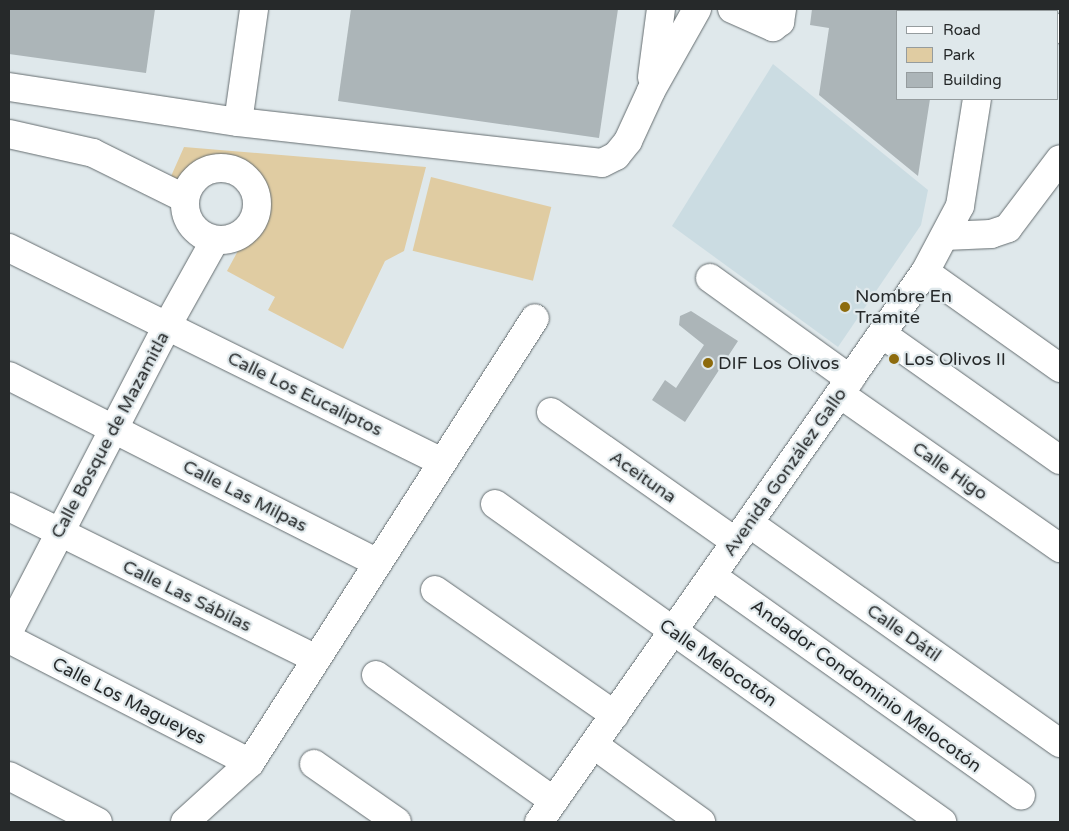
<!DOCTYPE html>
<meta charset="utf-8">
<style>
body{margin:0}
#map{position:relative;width:1069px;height:831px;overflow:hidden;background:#dfe8eb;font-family:"Varela Round",sans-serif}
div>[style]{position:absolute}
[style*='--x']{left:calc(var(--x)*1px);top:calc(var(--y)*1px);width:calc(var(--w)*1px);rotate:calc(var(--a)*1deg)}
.built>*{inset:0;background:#cbdce2}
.green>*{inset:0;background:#e0cca2;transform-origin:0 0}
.building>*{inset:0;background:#acb5b8}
.roads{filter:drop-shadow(0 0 1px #656d70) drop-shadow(0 0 1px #656d70)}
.minor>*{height:28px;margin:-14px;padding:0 14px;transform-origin:14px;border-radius:14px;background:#fff}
.minor>.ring{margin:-14px;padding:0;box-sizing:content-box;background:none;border:28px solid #fff;border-radius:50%}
.dots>*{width:14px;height:14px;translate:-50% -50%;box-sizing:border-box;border:2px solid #dfe8eb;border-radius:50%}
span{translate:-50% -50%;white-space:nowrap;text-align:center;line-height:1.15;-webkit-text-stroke:4.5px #dfe8eb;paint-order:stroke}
.poi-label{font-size:18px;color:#26292a}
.left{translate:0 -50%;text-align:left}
.street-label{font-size:18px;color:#26292a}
.frame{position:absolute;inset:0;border:10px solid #26292a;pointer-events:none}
.legend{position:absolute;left:896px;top:10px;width:162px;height:90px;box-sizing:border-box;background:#dfe8eb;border:1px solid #959c9e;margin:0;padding:6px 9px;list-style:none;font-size:15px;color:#26292a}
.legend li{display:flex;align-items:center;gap:10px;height:25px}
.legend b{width:25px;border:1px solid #959c9e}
</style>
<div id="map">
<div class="built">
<div style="clip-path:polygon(773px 64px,928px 190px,921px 225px,838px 347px,672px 226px)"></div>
</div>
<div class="green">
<div style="clip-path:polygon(184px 147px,426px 167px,404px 251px,385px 261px,343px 349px,268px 310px,275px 297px,227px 271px,240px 247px,256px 234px,263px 223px,264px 192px,247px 168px,221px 160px,206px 162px,193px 169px,179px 188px,168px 183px)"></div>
<div style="left:431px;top:177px;width:124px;height:76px;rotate:14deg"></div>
</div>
<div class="building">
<div style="clip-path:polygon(9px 9px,155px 9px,146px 73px,9px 54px)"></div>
<div style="clip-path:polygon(351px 9px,618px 9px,599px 138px,338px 101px)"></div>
<div style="clip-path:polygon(812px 9px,944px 9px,898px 11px,898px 99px,930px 99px,918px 176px,819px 95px,829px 28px,810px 25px)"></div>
<div style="clip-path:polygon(691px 311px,738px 341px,685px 422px,652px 400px,665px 380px,676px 388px,704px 345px,679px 325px,680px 316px)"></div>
</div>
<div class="roads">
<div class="minor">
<div style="--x:732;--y:9;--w:45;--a:23.7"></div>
<div style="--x:773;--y:27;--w:9;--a:-36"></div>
<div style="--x:780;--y:22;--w:13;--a:-81"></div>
<div style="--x:992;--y:11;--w:2;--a:-90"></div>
<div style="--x:1058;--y:28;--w:2;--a:27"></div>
<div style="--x:652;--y:77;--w:69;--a:-82.5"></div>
<div style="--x:9;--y:87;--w:232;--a:8.7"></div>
<div style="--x:238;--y:122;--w:366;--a:6.4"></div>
<div style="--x:602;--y:163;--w:16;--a:-27"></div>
<div style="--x:616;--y:156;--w:19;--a:-51"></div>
<div style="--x:628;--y:141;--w:55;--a:-65.3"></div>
<div style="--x:651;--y:91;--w:94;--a:-60.7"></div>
<div style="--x:238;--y:122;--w:114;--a:-81.9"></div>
<div style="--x:9;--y:134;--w:86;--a:12.7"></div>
<div style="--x:93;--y:153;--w:102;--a:26.3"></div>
<div class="ring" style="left:185px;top:168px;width:44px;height:44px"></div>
<div style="--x:945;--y:236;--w:46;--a:-2.5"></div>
<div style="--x:991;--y:234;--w:18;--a:-19"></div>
<div style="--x:1008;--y:228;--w:86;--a:-53"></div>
<div style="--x:9;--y:248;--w:483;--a:26.3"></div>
<div style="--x:925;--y:272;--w:166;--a:35.4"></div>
<div style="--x:710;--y:278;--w:173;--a:35.8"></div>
<div style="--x:882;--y:334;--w:218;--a:35.3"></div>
<div style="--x:9;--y:376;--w:413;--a:26.9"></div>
<div style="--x:840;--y:394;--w:269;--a:35"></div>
<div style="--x:551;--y:412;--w:226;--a:35.1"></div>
<div style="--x:495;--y:504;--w:549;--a:35.43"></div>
<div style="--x:9;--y:507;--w:343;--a:26.3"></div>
<div style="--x:749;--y:523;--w:381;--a:35.3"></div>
<div style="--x:712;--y:576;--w:379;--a:35.4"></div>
<div style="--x:435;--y:590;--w:219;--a:34.8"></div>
<div style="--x:9;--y:631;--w:343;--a:-62.6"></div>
<div style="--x:167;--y:326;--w:98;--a:-60.8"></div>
<div style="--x:9;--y:639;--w:271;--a:27.2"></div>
<div style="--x:376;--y:675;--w:218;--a:35.3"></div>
<div style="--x:594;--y:745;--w:132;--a:35.7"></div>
<div style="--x:314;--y:764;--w:101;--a:34.9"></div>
<div style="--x:9;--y:776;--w:100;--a:27.3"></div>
<div style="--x:185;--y:822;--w:88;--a:-42.2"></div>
<div style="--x:250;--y:763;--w:528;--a:-57.36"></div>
<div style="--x:539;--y:822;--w:672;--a:-54.94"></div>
<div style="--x:925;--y:272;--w:75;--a:-62.1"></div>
<div style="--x:960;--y:206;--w:108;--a:-81"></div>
</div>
</div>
<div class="dots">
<div style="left:845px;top:307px;background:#8d6b0d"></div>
<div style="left:894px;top:359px;background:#8d6b0d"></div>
<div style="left:708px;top:363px;background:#8d6b0d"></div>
</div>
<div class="poi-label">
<span class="left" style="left:855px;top:307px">Nombre En<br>Tramite</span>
<span class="left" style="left:904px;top:359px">Los Olivos II</span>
<span class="left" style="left:718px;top:363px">DIF Los Olivos</span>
</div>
<div class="street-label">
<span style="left:305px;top:394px;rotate:26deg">Calle Los Eucaliptos</span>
<span style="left:110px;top:435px;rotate:-62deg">Calle Bosque de Mazamitla</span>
<span style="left:950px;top:471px;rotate:35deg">Calle Higo</span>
<span style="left:785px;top:472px;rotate:-55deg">Avenida González Gallo</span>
<span style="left:643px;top:477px;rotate:35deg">Aceituna</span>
<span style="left:245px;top:496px;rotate:27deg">Calle Las Milpas</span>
<span style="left:187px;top:596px;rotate:26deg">Calle Las Sábilas</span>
<span style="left:904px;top:633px;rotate:35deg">Calle Dátil</span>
<span style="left:718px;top:663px;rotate:35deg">Calle Melocotón</span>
<span style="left:866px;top:686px;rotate:36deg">Andador Condominio Melocotón</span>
<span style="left:129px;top:701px;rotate:27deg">Calle Los Magueyes</span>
</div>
<div class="frame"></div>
<ul class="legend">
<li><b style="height:6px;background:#fff"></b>Road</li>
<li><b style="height:14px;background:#e0cca2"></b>Park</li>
<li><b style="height:14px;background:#acb5b8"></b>Building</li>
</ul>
</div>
